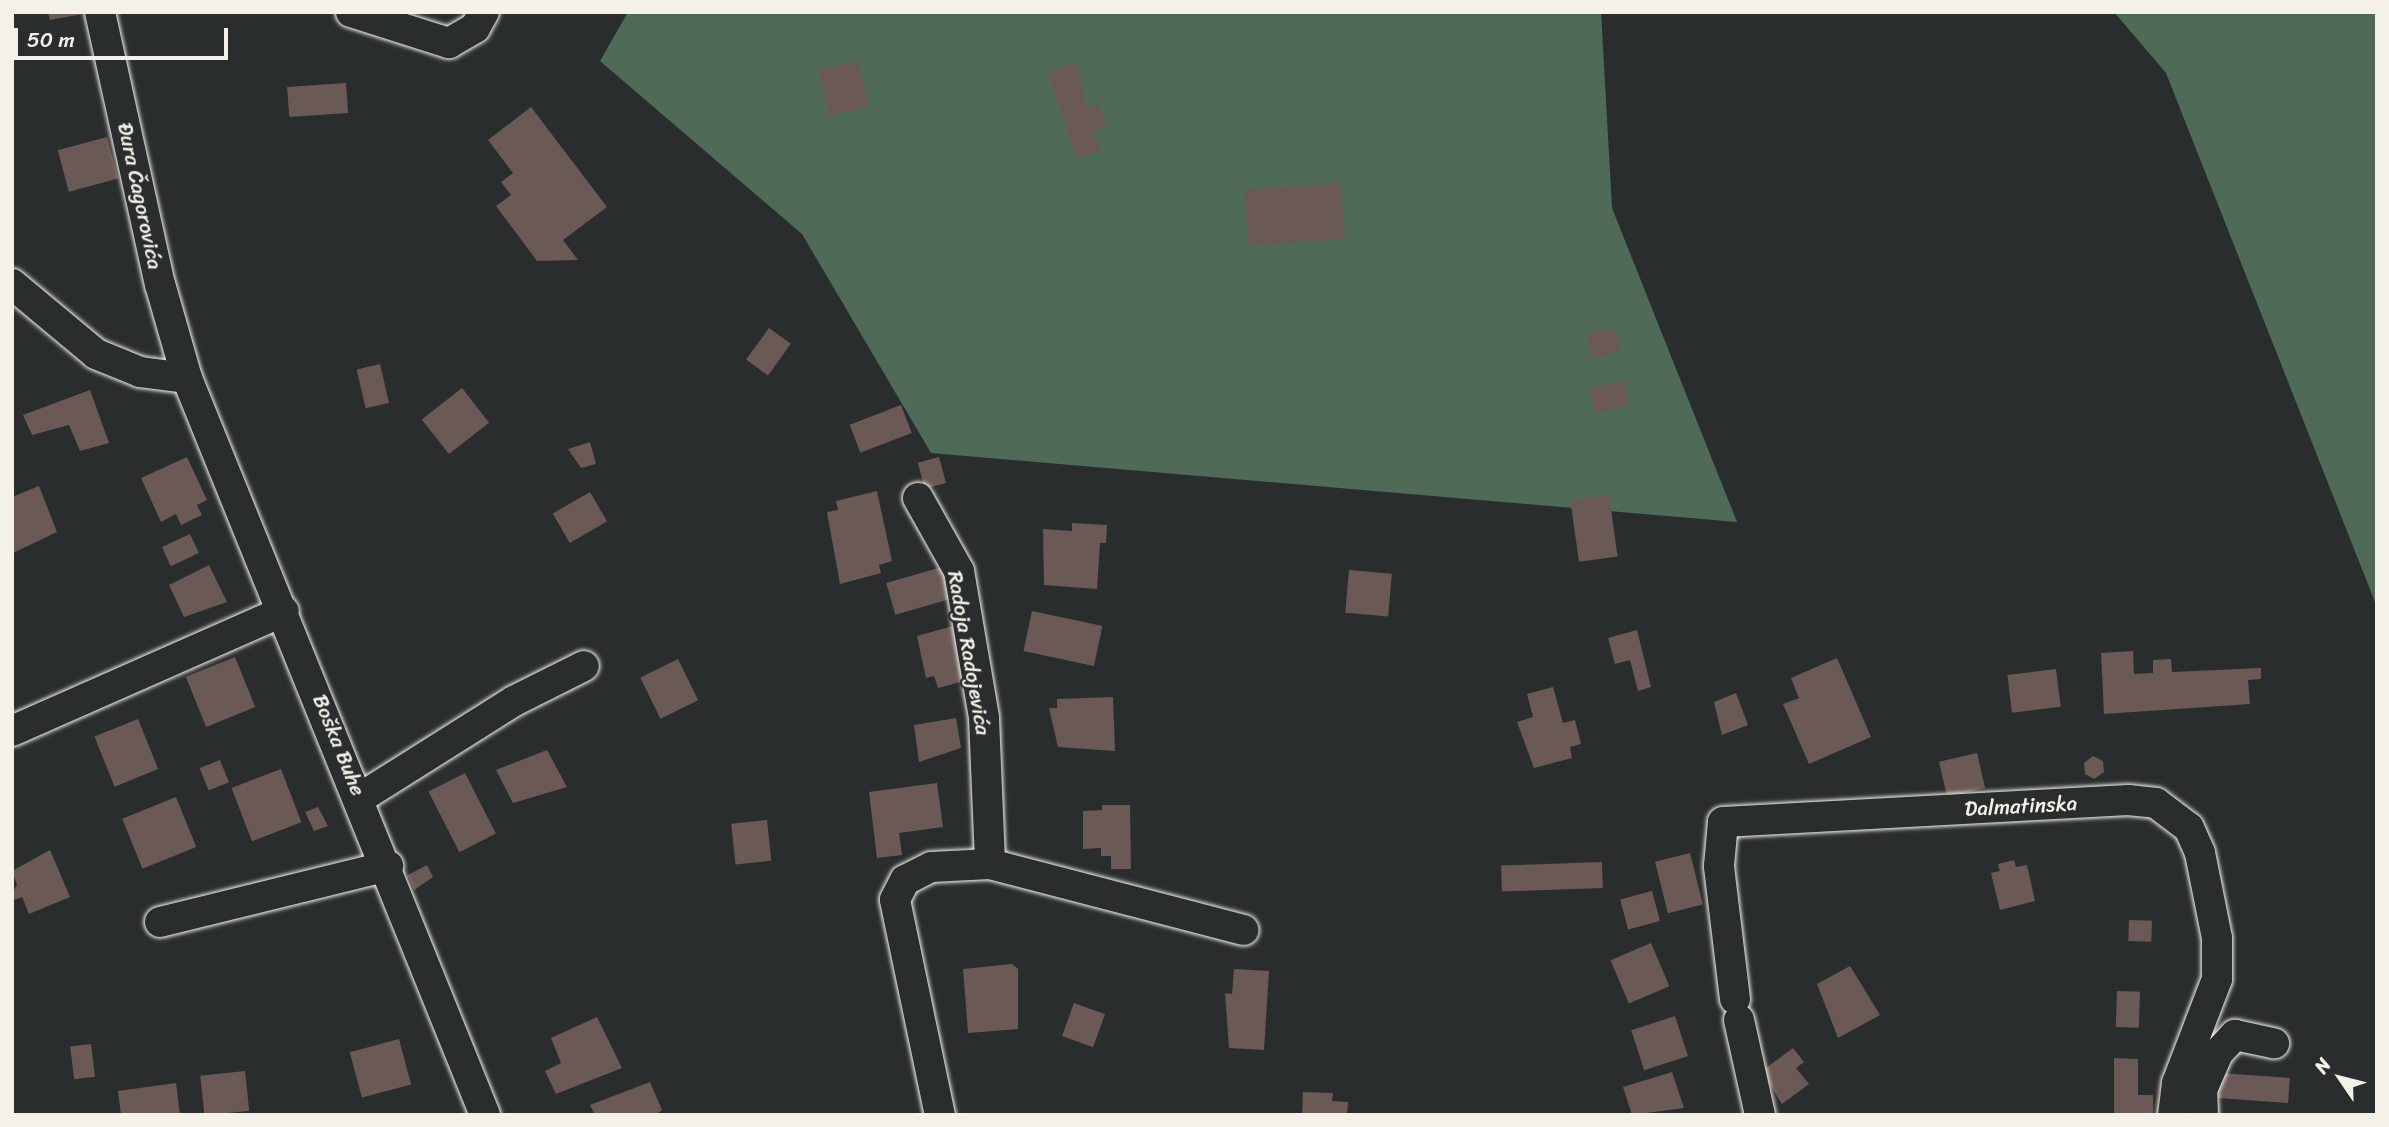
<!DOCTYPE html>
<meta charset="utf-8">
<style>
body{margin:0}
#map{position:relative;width:2389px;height:1127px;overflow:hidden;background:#2a2d2e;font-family:Sriracha,sans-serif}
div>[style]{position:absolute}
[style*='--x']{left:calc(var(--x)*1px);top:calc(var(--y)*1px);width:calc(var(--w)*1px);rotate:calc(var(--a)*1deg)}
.green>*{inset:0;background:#506a58}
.building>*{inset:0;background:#6b5956;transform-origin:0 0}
.roads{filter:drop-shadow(0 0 2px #f4f1e8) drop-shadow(0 0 2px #f4f1e8)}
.minor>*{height:30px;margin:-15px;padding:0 15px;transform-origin:15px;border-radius:15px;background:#2a2d2e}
span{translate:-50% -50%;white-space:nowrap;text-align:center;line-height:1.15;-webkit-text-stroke:5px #2a2d2e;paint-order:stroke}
.street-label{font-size:21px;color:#f4f1e8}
.frame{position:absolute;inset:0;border:14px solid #f4f1e8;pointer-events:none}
.north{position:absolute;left:2305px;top:1043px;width:70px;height:70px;-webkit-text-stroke:5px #2a2d2e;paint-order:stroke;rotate:305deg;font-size:19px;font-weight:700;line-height:28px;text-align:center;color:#f4f1e8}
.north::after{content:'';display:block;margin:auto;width:24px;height:32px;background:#f4f1e8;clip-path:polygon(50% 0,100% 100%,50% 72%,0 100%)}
.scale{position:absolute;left:14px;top:28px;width:214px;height:32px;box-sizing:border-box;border:4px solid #f4f1e8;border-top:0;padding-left:9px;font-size:21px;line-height:24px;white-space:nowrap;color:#f4f1e8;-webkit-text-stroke:5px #2a2d2e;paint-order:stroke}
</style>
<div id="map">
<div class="green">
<div style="clip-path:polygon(628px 12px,1601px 12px,1612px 208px,1737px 522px,931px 453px,802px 234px,600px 61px)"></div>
<div style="clip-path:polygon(2114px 12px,2377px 12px,2377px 607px,2166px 73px)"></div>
</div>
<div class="building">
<div style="clip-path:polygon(48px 12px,83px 12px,83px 14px,50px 20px)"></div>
<div style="left:858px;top:61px;width:47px;height:41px;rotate:77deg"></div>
<div style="clip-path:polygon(1076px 62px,1087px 108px,1099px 104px,1106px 126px,1095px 131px,1101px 150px,1077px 159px,1047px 72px)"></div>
<div style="left:346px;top:83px;width:30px;height:59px;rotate:86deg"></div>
<div style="clip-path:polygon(531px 107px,607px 207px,563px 240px,578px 260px,537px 261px,496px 206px,511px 195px,501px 182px,513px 173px,488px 140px)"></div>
<div style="left:107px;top:137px;width:43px;height:51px;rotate:75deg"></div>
<div style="left:1341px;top:183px;width:56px;height:97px;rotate:86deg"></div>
<div style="left:769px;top:328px;width:27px;height:39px;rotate:36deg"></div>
<div style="left:1615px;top:328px;width:24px;height:29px;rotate:78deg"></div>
<div style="left:380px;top:364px;width:40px;height:24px;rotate:77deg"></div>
<div style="left:1624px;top:381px;width:25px;height:35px;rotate:79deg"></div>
<div style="left:462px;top:388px;width:44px;height:51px;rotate:52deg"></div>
<div style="clip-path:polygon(90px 390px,109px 443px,80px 451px,69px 425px,32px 435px,23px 415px)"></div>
<div style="left:901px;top:405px;width:30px;height:55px;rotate:69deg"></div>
<div style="clip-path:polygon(590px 442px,596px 464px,581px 468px,568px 449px)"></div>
<div style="clip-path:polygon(187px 457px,207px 500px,197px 505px,202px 515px,181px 525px,176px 514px,161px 522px,141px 478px)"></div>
<div style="left:939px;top:457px;width:27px;height:22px;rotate:75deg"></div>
<div style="clip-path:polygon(39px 486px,57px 532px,13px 553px,12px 497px)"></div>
<div style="clip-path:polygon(877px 491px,892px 561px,879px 565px,881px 573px,840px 584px,827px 512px,838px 510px,836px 501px)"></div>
<div style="left:590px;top:492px;width:34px;height:43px;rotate:60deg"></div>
<div style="left:1609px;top:495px;width:62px;height:39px;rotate:82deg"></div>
<div style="clip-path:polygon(1072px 523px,1107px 525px,1106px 543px,1100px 543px,1097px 589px,1044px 585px,1043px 529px,1072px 531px)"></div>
<div style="left:190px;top:534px;width:21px;height:31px;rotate:65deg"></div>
<div style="clip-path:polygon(209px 565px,227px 602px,184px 617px,169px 585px)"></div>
<div style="left:942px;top:567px;width:33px;height:58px;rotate:74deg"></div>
<div style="left:1349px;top:570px;width:43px;height:43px;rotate:5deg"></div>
<div style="left:1032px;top:611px;width:72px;height:41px;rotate:12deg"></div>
<div style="clip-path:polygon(953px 626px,968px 680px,938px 688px,934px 676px,926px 678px,917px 636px)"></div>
<div style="clip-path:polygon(1637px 630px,1651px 687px,1638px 691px,1630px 660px,1615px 664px,1608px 638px)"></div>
<div style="clip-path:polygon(2133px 651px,2134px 674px,2153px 673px,2153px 660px,2171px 659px,2172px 672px,2261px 668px,2261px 679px,2248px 680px,2250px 704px,2104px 714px,2101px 653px)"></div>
<div style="left:235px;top:657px;width:54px;height:53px;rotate:68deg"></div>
<div style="clip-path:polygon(1837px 658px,1871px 737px,1809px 764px,1783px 704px,1799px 698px,1791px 678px)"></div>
<div style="left:678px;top:659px;width:46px;height:42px;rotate:64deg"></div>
<div style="left:2056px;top:669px;width:38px;height:49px;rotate:83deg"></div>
<div style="clip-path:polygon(1553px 687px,1563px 723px,1575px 720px,1581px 744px,1570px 747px,1572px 758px,1534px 768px,1517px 722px,1533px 717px,1527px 694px)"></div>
<div style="clip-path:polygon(1736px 693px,1748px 725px,1722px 735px,1714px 702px)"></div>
<div style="clip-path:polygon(1113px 697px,1115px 751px,1058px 747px,1049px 708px,1057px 708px,1057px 699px)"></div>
<div style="clip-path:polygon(956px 718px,961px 748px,919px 762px,914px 725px)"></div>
<div style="left:138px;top:719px;width:54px;height:47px;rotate:68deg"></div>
<div style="clip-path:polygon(547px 750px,567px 787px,513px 803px,496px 770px)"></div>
<div style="left:1977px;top:753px;width:36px;height:39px;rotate:77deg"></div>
<div style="clip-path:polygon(2093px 756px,2103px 761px,2104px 772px,2094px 779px,2085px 774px,2084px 763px)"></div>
<div style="left:220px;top:760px;width:24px;height:22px;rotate:68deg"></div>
<div style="left:281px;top:769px;width:57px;height:53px;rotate:69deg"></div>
<div style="left:465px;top:773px;width:68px;height:41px;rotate:63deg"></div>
<div style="clip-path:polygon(937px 783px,943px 827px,899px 833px,902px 855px,877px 858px,869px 792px)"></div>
<div style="left:176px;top:797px;width:54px;height:58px;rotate:68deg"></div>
<div style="clip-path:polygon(1102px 805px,1130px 805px,1131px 869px,1111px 869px,1111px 856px,1101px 856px,1101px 848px,1083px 849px,1083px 811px,1102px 810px)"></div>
<div style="clip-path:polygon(318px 807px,328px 826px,314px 831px,305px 812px)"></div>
<div style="left:767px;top:820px;width:41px;height:36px;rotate:84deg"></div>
<div style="clip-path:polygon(50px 850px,70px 897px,29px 914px,22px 897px,15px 900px,12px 893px,17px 885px,12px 871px)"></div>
<div style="left:1690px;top:853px;width:53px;height:36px;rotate:76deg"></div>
<div style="clip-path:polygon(2014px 860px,2016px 867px,2027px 865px,2035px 901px,2000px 910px,1991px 873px,2000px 871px,1998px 864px)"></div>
<div style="left:1602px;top:862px;width:26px;height:101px;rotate:88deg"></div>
<div style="clip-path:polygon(427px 865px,433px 877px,414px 890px,408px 875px)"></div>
<div style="left:1652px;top:891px;width:31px;height:33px;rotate:75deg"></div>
<div style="left:2129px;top:920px;width:23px;height:21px;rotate:2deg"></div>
<div style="left:1651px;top:943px;width:47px;height:44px;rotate:67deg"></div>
<div style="clip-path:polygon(1012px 964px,1018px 969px,1018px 1029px,968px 1033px,963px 969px)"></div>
<div style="clip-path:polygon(1850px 966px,1880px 1015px,1838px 1038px,1817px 984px)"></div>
<div style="clip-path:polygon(1234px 969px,1269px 971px,1264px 1050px,1229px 1048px,1225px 993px,1232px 994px)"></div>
<div style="left:2117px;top:991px;width:23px;height:36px;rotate:2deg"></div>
<div style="left:1074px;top:1003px;width:33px;height:35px;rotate:20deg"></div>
<div style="left:1675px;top:1016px;width:42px;height:46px;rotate:72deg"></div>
<div style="clip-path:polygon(597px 1017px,622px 1068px,556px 1094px,545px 1071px,561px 1063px,551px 1038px)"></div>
<div style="left:399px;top:1039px;width:47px;height:51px;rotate:75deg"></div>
<div style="left:91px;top:1044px;width:33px;height:21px;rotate:83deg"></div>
<div style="clip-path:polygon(1793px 1048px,1804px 1062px,1796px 1068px,1809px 1084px,1782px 1104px,1762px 1071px)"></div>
<div style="clip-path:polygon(2114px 1058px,2138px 1059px,2138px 1095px,2153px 1095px,2153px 1115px,2114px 1115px)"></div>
<div style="left:245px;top:1071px;width:40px;height:45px;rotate:84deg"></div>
<div style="clip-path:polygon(1672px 1072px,1684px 1108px,1632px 1115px,1623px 1087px)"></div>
<div style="left:2219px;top:1073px;width:71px;height:25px;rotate:4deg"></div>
<div style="clip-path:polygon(650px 1082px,662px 1110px,656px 1115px,595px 1115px,590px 1105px)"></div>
<div style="clip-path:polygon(176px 1083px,180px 1115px,121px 1115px,118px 1091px)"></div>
<div style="clip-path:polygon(1303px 1092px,1333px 1093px,1332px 1101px,1348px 1102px,1347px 1115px,1302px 1115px)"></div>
</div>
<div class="roads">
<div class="minor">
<div style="--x:100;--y:12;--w:279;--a:77.6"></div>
<div style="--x:160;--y:284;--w:98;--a:74"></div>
<div style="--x:187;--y:378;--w:795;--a:67.98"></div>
<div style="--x:351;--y:12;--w:103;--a:17.6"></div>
<div style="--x:449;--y:43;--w:30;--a:-30"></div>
<div style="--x:475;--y:28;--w:18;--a:-61"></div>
<div style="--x:12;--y:284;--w:109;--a:39.8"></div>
<div style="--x:96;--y:354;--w:48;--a:22.2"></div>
<div style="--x:140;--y:372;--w:47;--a:7.3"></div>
<div style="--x:918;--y:498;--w:84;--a:60.7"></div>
<div style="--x:959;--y:571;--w:149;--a:80.3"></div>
<div style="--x:984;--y:718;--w:146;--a:87.6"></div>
<div style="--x:990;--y:864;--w:59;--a:177.1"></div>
<div style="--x:931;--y:867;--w:29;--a:153"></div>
<div style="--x:905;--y:880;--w:22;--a:117"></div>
<div style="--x:895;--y:900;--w:220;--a:78.2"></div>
<div style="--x:12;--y:731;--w:297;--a:-23.8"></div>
<div style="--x:360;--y:798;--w:182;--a:-32.2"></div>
<div style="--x:514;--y:701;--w:78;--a:-26.6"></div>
<div style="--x:990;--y:864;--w:262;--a:14.6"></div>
<div style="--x:160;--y:922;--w:235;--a:-13.8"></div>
<div style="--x:1735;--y:999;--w:134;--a:-96.9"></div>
<div style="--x:1719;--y:866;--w:44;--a:-84.8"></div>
<div style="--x:1723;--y:822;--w:406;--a:-3.1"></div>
<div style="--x:2128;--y:800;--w:28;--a:6"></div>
<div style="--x:2156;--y:803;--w:41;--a:37.1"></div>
<div style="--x:2189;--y:828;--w:27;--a:66"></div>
<div style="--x:2200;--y:853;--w:87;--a:78.7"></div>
<div style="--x:2217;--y:938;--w:41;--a:90"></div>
<div style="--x:2217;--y:979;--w:111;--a:111"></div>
<div style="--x:2177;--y:1083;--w:32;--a:97"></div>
<div style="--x:1739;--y:1020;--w:97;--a:77.5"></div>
<div style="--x:2203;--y:1115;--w:25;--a:-92"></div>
<div style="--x:2202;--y:1090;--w:40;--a:-66.6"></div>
<div style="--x:2218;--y:1053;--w:25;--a:-47"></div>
<div style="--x:2235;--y:1035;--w:40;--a:12"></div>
</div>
</div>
<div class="street-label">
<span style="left:140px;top:196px;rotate:78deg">Đura Čagorovića</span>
<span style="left:969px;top:653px;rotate:80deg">Radoja Radojevića</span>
<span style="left:339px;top:745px;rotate:68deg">Boška Buhe</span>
<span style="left:2021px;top:806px;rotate:-3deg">Dalmatinska</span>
</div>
<div class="frame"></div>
<div class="north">N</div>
<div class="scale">50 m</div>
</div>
